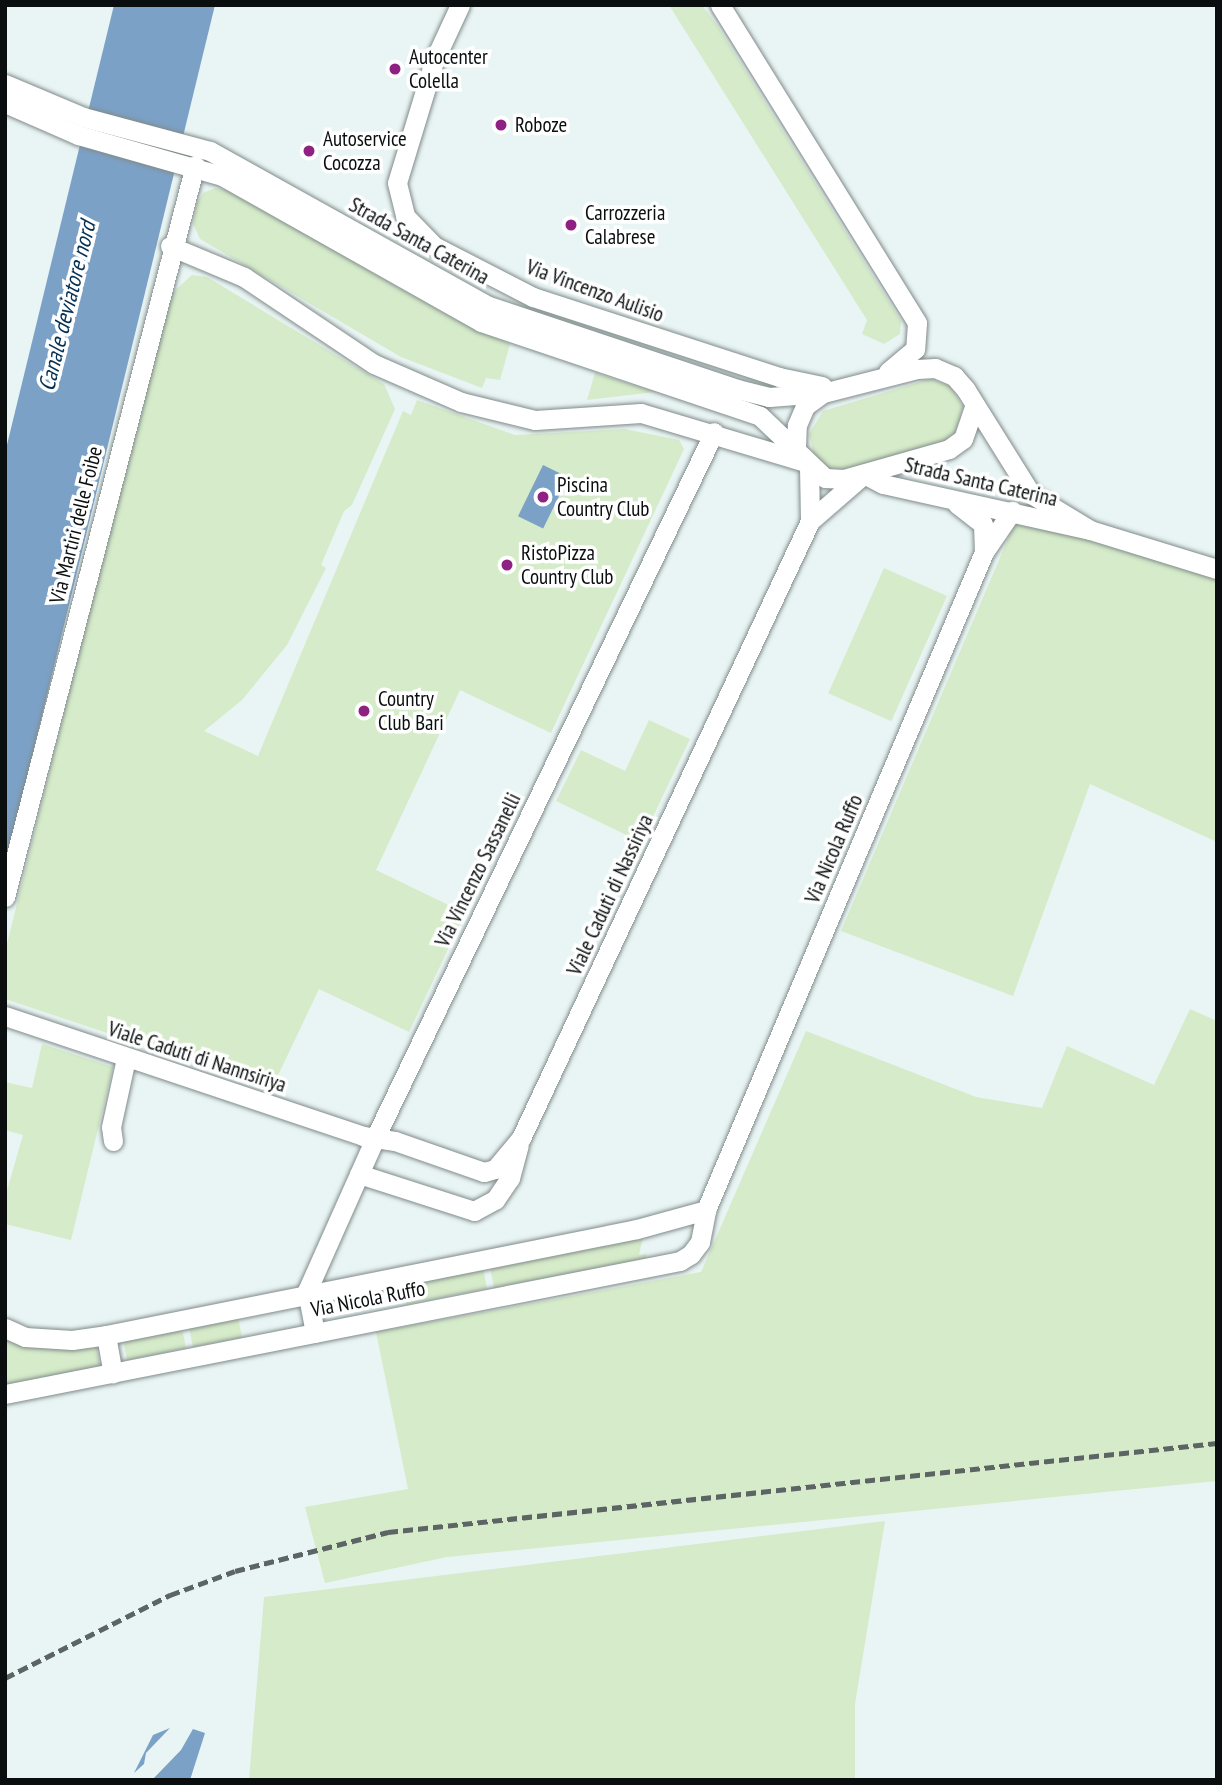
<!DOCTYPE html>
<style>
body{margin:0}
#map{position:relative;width:1222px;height:1785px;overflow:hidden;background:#e9f5f4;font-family:"PT Sans Narrow",sans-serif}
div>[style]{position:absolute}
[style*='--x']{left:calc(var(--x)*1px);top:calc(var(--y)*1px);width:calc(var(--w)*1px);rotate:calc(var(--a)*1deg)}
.green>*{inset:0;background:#d5ebc9;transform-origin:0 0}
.water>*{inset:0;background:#7ca1c6;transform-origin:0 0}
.roads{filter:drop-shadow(0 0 2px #808b8a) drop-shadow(0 0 2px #808b8a)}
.minor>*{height:19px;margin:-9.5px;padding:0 9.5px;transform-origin:9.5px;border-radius:9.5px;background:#fff}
.rail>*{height:4.5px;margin-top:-2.25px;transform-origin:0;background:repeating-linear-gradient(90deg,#5d6464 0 10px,transparent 0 15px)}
.dots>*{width:19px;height:19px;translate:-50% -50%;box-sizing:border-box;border:4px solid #fff;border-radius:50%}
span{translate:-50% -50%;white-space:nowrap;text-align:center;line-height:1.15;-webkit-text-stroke:7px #fff;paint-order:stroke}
.poi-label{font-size:21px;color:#0a0e0e}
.left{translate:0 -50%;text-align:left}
.street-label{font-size:21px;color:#0a0e0e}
.water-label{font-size:23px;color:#043154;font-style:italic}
.frame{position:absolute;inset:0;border:7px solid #0a0e0e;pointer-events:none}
</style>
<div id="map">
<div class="green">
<div style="clip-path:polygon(669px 5px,702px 5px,717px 25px,901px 321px,900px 334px,884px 344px,862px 334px,867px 320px)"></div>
<div style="clip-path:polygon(215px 188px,228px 190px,456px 320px,510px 344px,500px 380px,486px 378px,482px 388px,401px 357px,200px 239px,193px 224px,197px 203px,203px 193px)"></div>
<div style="clip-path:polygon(192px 275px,207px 277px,384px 384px,395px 409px,352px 505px,344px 511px,321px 565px,326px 568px,287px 645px,242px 700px,204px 731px,258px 756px,403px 411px,411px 415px,417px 400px,515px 435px,625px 429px,679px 440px,684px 449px,551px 733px,460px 690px,376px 870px,465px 913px,409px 1032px,319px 989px,272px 1088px,5px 999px,5px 952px,138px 412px,172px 293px)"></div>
<div style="clip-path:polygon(595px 373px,655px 392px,587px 400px)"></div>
<div style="clip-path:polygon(930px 379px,950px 386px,963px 407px,956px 432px,946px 442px,850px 470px,829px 468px,814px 456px,809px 434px,823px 411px)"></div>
<div style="clip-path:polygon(1016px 520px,1217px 577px,1217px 842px,1090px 784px,1013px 996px,841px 931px)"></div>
<div style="left:884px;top:568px;width:69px;height:137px;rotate:24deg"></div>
<div style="clip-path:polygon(649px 720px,690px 739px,641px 842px,556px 801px,581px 750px,625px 771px)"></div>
<div style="clip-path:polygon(1190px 1009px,1217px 1021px,1217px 1481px,447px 1557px,325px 1583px,305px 1507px,408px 1489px,376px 1332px,701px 1272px,806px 1031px,976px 1097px,1042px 1108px,1067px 1046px,1154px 1085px)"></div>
<div style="clip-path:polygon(42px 1044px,113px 1067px,71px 1240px,5px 1224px,5px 1197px,23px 1135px,5px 1130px,5px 1082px,32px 1088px)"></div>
<div style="clip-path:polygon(643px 1237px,639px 1255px,646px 1254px,647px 1259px,494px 1288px,490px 1267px)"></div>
<div style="left:483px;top:1268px;width:21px;height:82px;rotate:79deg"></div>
<div style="left:238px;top:1317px;width:21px;height:50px;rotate:79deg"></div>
<div style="left:182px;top:1328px;width:21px;height:60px;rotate:79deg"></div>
<div style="clip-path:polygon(5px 1334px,96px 1345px,100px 1367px,5px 1385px)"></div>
<div style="clip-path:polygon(885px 1521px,855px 1704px,855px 1780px,249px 1780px,264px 1597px)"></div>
</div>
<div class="water">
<div style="clip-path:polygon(114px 5px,215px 5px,5px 868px,5px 453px)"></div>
<div style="left:543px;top:465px;width:28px;height:57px;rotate:26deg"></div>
<div style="clip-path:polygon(170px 1728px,146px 1753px,144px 1764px,134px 1773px,153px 1735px)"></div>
<div style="clip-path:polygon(193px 1729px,205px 1733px,190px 1780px,153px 1779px,181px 1750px)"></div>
</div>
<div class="roads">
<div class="minor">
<div style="--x:460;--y:5;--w:62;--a:114.9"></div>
<div style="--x:434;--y:61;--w:127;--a:106.9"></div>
<div style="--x:397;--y:183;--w:34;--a:76"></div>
<div style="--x:405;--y:216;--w:42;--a:46"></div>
<div style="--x:434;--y:246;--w:111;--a:27.3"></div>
<div style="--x:533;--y:297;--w:259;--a:18"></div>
<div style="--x:779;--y:377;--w:44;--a:11.8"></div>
<div style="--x:720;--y:5;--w:374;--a:58.2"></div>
<div style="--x:917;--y:323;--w:26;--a:94"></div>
<div style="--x:915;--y:349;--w:35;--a:140"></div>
<div style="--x:5;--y:84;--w:85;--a:22.9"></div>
<div style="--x:83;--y:117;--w:131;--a:15"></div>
<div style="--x:210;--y:151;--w:319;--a:29.1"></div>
<div style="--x:489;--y:306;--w:262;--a:18.5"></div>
<div style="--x:737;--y:389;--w:33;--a:14"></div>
<div style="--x:769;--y:397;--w:54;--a:-4.2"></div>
<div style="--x:823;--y:393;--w:97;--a:-14.3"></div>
<div style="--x:917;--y:369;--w:18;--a:-3"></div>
<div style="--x:935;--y:368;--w:21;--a:23"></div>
<div style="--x:954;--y:376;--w:18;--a:49"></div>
<div style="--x:966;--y:390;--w:123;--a:58"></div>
<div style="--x:1031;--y:494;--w:69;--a:31.4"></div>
<div style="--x:5;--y:103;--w:80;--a:23.7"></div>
<div style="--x:78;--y:135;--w:150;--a:15.9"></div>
<div style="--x:222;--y:176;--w:297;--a:29.4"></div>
<div style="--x:481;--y:322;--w:294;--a:18.6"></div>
<div style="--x:760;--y:416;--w:90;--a:43.6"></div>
<div style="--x:825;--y:478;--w:19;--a:3"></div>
<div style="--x:844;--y:479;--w:109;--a:-15.9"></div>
<div style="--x:949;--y:449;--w:17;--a:-36"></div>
<div style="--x:963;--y:439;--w:36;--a:-71"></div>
<div style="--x:170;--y:246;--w:80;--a:22.7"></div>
<div style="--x:244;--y:277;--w:156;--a:33.8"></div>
<div style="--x:374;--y:364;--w:95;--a:23.6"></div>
<div style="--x:461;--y:402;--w:76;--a:13.7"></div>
<div style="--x:535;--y:420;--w:106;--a:-3.8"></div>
<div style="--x:641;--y:413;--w:171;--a:16.6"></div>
<div style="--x:796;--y:449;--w:24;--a:-88"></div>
<div style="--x:797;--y:425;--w:21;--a:-67"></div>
<div style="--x:805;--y:406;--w:22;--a:-36"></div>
<div style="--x:809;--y:467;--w:54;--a:88.9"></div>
<div style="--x:864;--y:474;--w:21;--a:28"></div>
<div style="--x:883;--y:484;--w:212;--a:12.5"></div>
<div style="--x:1090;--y:530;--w:133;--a:17.1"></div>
<div style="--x:957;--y:504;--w:33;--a:38"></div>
<div style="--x:983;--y:524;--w:28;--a:88"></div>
<div style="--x:5;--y:897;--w:756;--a:-75.45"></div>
<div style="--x:5;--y:1016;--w:378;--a:18.5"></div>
<div style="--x:363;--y:1136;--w:32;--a:9"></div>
<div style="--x:395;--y:1141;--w:94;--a:19.2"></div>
<div style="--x:484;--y:1172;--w:11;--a:-15"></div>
<div style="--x:495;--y:1169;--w:40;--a:-50"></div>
<div style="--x:521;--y:1138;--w:681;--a:-64.9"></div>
<div style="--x:810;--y:521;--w:72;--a:-41"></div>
<div style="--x:113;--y:1141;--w:14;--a:-98"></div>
<div style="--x:111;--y:1127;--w:71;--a:-77.7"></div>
<div style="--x:359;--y:1174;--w:121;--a:17.8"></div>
<div style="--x:474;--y:1211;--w:24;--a:-28"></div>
<div style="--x:495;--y:1200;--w:27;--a:-56"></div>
<div style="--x:510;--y:1178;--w:34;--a:-75"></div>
<div style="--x:5;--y:1328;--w:22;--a:24"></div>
<div style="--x:25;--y:1337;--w:47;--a:3.7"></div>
<div style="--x:72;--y:1340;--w:34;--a:-8"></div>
<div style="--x:106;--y:1335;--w:541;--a:-11.29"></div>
<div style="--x:637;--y:1229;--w:72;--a:-15.4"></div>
<div style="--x:315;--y:1333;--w:43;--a:-100.8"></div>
<div style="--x:307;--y:1291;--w:167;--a:-66"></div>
<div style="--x:375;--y:1138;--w:783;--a:-64.35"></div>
<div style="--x:106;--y:1335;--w:39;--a:80"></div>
<div style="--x:5;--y:1394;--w:688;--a:-11.15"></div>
<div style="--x:680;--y:1261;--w:13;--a:-32"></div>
<div style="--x:691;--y:1254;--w:15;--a:-53"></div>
<div style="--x:700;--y:1242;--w:33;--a:-79"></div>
<div style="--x:706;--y:1210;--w:714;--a:-67.1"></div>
<div style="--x:984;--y:552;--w:50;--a:-55.7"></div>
</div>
</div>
<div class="rail">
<div style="--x:5;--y:1678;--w:185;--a:-26.7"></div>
<div style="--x:170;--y:1595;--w:69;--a:-20.3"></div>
<div style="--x:235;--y:1571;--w:158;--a:-14.3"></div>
<div style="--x:388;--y:1532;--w:834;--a:-6.13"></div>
</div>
<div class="dots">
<div style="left:395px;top:69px;background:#8f2183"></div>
<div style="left:501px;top:125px;background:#8f2183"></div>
<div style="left:309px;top:151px;background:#8f2183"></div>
<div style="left:571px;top:225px;background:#8f2183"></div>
<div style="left:543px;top:497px;background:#8f2183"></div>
<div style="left:507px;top:565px;background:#8f2183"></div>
<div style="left:364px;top:711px;background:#8f2183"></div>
</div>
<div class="poi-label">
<span class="left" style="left:409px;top:69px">Autocenter<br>Colella</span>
<span class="left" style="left:515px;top:125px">Roboze</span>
<span class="left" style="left:323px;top:151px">Autoservice<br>Cocozza</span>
<span class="left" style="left:585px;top:225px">Carrozzeria<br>Calabrese</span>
<span class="left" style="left:557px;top:497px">Piscina<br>Country Club</span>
<span class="left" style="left:521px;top:565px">RistoPizza<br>Country Club</span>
<span class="left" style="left:378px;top:711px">Country<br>Club Bari</span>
</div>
<div class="street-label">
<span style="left:419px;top:241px;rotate:29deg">Strada Santa Caterina</span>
<span style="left:595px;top:291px;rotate:20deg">Via Vincenzo Aulisio</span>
<span style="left:981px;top:482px;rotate:13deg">Strada Santa Caterina</span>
<span style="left:76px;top:525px;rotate:-76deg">Via Martiri delle Foibe</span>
<span style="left:834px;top:849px;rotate:-67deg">Via Nicola Ruffo</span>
<span style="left:478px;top:870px;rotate:-64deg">Via Vincenzo Sassanelli</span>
<span style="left:610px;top:895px;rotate:-65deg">Viale Caduti di Nassiriya</span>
<span style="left:197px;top:1057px;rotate:18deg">Viale Caduti di Nannsiriya</span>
<span style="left:368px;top:1299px;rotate:-11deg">Via Nicola Ruffo</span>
</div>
<div class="water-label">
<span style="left:67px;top:306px;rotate:-76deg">Canale deviatore nord</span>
</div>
<div class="frame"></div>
</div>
